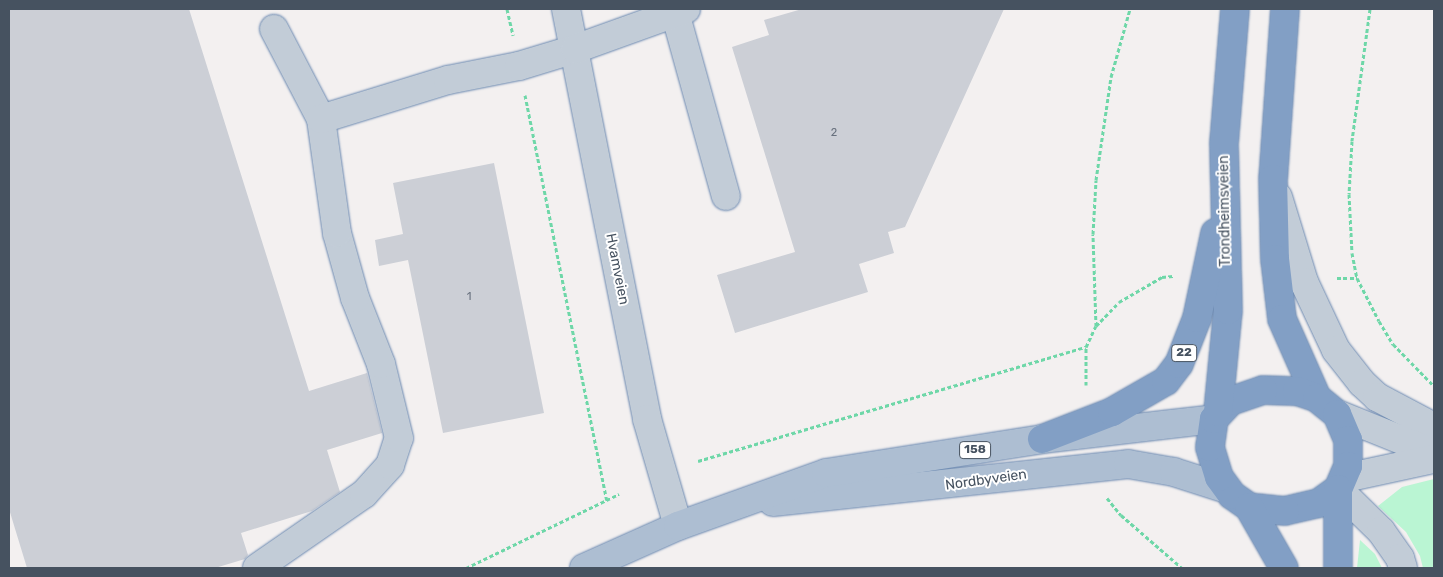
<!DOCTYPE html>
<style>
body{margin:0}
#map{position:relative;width:1443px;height:577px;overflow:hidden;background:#f3f0f0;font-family:Rubik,sans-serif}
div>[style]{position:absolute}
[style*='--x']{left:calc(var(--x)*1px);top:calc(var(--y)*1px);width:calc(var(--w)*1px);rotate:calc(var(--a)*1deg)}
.green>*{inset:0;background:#baf5d3}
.building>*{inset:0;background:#cccfd6}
.path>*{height:3px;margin-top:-1.5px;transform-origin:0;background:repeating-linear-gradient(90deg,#6ed7a8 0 4px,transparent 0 6.5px)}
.roads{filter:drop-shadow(0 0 1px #6d8ab1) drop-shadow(0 0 1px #6d8ab1)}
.minor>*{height:28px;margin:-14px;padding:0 14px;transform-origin:14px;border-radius:14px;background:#c2ccd7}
.major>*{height:28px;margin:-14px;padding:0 14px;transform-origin:14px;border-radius:14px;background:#adbed2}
.highway>*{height:28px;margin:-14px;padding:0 14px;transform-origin:14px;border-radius:14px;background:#829fc5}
span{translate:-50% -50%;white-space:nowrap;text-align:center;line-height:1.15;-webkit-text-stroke:4px #fff;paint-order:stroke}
.number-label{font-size:11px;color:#68717e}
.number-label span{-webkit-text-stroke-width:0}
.shield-label span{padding:1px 4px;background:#fff;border:1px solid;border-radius:4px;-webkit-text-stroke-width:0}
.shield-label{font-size:12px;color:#465260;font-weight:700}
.street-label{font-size:14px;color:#465260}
.frame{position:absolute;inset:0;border:10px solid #465260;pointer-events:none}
</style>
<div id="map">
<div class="green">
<div style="clip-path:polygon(1434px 479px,1434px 568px,1423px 568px,1420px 556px,1406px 532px,1378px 506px,1402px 487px)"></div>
<div style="clip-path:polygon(1360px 540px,1375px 554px,1382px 568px,1357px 568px)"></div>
</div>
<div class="building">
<div style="clip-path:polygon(9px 9px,189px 9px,309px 391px,367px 373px,382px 433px,327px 450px,340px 492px,312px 511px,241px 533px,248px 555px,245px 559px,215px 568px,27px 568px,9px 509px)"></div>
<div style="clip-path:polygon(802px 9px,1004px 9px,905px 227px,888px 232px,894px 253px,859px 264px,868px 292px,735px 333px,717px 275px,795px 252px,732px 47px,769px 35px,764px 20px)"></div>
<div style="clip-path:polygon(494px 163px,544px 413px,443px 433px,408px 260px,379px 266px,375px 240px,403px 234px,393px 183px)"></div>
</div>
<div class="path">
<div style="--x:507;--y:9;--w:27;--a:77"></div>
<div style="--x:1370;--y:9;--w:133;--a:97.8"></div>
<div style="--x:1352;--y:141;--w:53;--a:93.2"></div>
<div style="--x:1349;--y:194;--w:59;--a:87.1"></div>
<div style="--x:1352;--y:253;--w:25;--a:79"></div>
<div style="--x:1357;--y:278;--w:48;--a:62.9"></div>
<div style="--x:1379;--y:321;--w:27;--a:59"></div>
<div style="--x:1393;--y:344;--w:59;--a:45.7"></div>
<div style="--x:525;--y:95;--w:413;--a:78.6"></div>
<div style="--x:1337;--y:278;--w:20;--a:0"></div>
<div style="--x:1096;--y:326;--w:92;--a:-91.9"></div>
<div style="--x:1093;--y:234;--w:54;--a:-86.8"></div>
<div style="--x:1096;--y:180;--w:104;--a:-81.7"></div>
<div style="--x:1111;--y:77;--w:71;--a:-74.4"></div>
<div style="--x:1086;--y:385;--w:38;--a:-90"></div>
<div style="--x:1086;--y:347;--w:23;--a:-65"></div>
<div style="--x:1096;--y:326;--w:33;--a:-46"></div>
<div style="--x:1119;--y:302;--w:50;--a:-30.2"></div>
<div style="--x:1162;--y:277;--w:11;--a:-5"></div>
<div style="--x:698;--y:461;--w:404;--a:-16.4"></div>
<div style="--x:1107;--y:498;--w:22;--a:51"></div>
<div style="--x:1121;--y:515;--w:81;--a:41"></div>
<div style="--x:466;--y:568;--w:170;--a:-25.8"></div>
</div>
<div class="roads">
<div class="minor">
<div style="--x:566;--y:9;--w:418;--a:78.8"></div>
<div style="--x:647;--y:419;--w:111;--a:73.8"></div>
<div style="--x:674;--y:9;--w:194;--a:74.5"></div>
<div style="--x:274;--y:29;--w:102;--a:62.4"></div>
<div style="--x:1278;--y:197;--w:89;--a:73"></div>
<div style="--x:1304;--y:282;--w:75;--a:64.8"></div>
<div style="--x:1336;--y:350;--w:42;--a:51.8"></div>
<div style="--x:1362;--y:383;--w:21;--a:43"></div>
<div style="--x:1377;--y:397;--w:64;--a:27.8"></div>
<div style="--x:1337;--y:414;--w:105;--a:21.9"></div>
<div style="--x:1345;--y:478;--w:91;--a:-12.1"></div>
<div style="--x:1338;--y:489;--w:60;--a:44.3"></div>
<div style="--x:1381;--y:531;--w:33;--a:55"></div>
<div style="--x:1400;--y:558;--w:10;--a:73"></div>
<div style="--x:257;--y:568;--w:130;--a:-34.7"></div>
<div style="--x:364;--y:494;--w:39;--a:-48"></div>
<div style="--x:390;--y:465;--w:28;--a:-72"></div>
<div style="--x:399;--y:438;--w:76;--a:-103.7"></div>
<div style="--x:381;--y:364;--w:71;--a:-111.5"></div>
<div style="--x:355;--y:298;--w:67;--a:-105.5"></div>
<div style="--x:337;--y:233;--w:115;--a:-98"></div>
<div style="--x:321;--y:119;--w:133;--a:-17.1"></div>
<div style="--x:448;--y:80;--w:72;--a:-11.2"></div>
<div style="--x:519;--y:66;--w:59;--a:-16.9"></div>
<div style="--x:575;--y:49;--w:118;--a:-19.8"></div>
</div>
<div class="major">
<div style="--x:773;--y:502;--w:357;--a:-6.1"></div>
<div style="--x:1128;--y:464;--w:47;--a:9.9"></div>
<div style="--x:1174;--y:472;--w:56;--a:17.8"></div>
<div style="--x:584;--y:568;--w:103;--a:-24.1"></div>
<div style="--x:678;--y:526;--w:157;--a:-19.7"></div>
<div style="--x:826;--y:473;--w:219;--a:-8.9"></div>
<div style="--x:1042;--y:439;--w:173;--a:-6.6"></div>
</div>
<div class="highway">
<div style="--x:1285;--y:9;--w:170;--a:94"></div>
<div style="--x:1273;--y:179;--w:80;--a:88.6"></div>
<div style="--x:1275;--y:259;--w:60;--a:83.3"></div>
<div style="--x:1282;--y:319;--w:86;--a:66.1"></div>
<div style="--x:1263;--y:390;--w:34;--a:2"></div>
<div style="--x:1297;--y:391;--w:21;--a:19"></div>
<div style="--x:1317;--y:398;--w:26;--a:39"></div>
<div style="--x:1337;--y:414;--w:28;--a:67"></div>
<div style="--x:1348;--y:440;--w:26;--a:90"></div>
<div style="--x:1348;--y:466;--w:25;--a:113"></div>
<div style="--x:1338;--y:489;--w:24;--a:144"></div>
<div style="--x:1319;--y:503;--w:35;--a:167"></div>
<div style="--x:1285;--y:511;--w:36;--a:-174"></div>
<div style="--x:1249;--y:507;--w:21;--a:-145"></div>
<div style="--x:1232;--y:495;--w:22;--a:-126"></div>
<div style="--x:1219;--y:477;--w:31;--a:-107"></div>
<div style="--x:1210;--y:447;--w:28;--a:-82"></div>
<div style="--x:1214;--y:419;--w:25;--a:-47"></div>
<div style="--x:1231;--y:401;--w:34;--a:-19"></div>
<div style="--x:1218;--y:412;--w:102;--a:-84.4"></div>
<div style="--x:1228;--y:310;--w:167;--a:-91.4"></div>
<div style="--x:1224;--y:143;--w:134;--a:-85.3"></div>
<div style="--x:1042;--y:439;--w:75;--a:-21.1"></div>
<div style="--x:1112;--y:412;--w:62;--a:-29.9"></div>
<div style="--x:1166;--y:381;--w:21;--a:-53"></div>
<div style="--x:1179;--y:364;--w:49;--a:-68.6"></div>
<div style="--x:1197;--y:318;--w:87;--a:-78"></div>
<div style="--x:1249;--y:507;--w:70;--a:60.2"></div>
<div style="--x:1338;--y:568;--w:79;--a:-90"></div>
</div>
</div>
<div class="number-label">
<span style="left:834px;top:133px">2</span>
<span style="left:469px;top:297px">1</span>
</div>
<div class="shield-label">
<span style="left:1184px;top:353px">22</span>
<span style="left:975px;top:450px">158</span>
</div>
<div class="street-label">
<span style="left:1225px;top:211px;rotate:-91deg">Trondheimsveien</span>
<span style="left:617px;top:269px;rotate:79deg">Hvamveien</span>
<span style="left:986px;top:480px;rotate:-8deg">Nordbyveien</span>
</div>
<div class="frame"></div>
</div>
